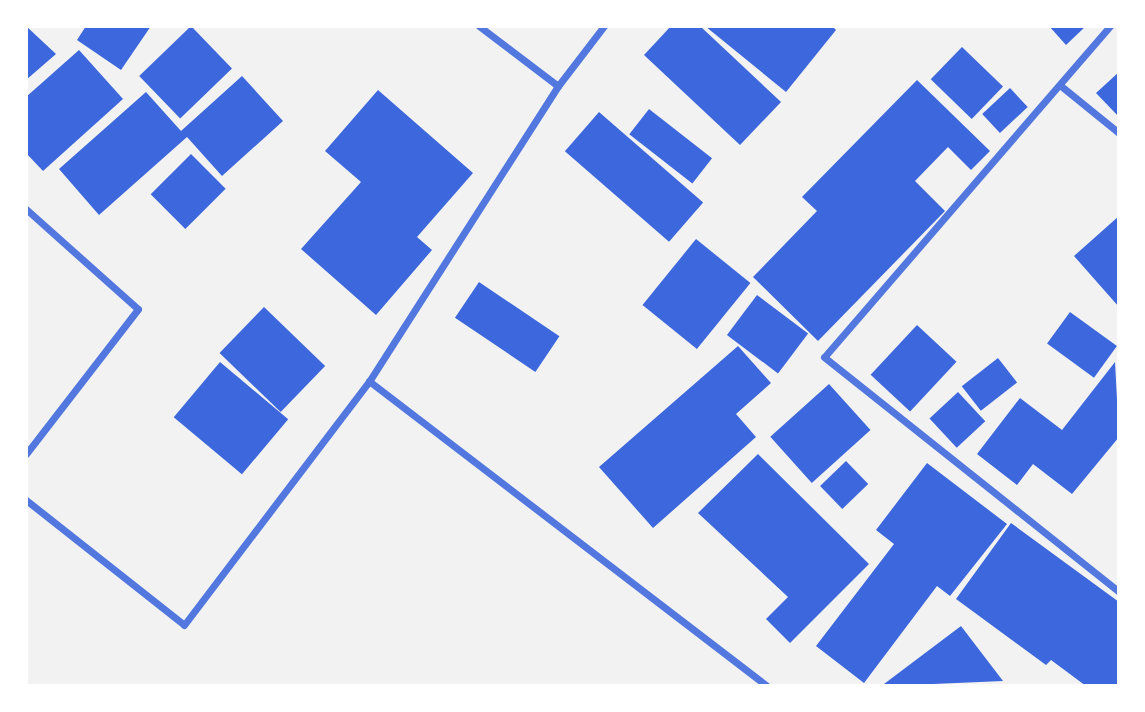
<!DOCTYPE html>
<style>
body{margin:0}
#map{position:relative;width:1145px;height:712px;overflow:hidden;background:#f2f2f2;font-family:Jost,sans-serif}
div>[style]{position:absolute}
[style*='--x']{left:calc(var(--x)*1px);top:calc(var(--y)*1px);width:calc(var(--w)*1px);rotate:calc(var(--a)*1deg)}
.building>*{inset:0;background:#3d67dc;transform-origin:0 0}
.minor>*{height:7px;margin:-3.5px;padding:0 3.5px;transform-origin:3.5px;border-radius:3.5px;background:#5277de}
span{translate:-50% -50%;white-space:nowrap;text-align:center;line-height:1.15;-webkit-text-stroke:5px #fff;paint-order:stroke}
.frame{position:absolute;inset:0;border:28px solid #fff;pointer-events:none}
</style>
<div id="map">
<div class="building">
<div style="clip-path:polygon(26px 26px,56px 54px,26px 80px)"></div>
<div style="clip-path:polygon(86px 26px,151px 26px,121px 70px,77px 40px)"></div>
<div style="left:191px;top:26px;width:59px;height:72px;rotate:46deg"></div>
<div style="clip-path:polygon(671px 26px,700px 26px,781px 102px,740px 145px,644px 55px)"></div>
<div style="clip-path:polygon(705px 26px,832px 26px,836px 30px,786px 92px)"></div>
<div style="clip-path:polygon(1049px 26px,1086px 26px,1066px 45px)"></div>
<div style="left:962px;top:47px;width:57px;height:45px;rotate:44deg"></div>
<div style="clip-path:polygon(79px 50px,123px 99px,43px 171px,26px 153px,26px 97px)"></div>
<div style="clip-path:polygon(1119px 72px,1119px 117px,1096px 93px)"></div>
<div style="clip-path:polygon(242px 76px,283px 121px,222px 176px,187px 137px,99px 215px,59px 169px,146px 92px,181px 131px)"></div>
<div style="clip-path:polygon(917px 80px,990px 151px,971px 170px,948px 147px,915px 181px,945px 211px,818px 341px,753px 277px,817px 211px,802px 197px)"></div>
<div style="left:1010px;top:88px;width:26px;height:38px;rotate:47deg"></div>
<div style="clip-path:polygon(378px 90px,473px 173px,417px 237px,432px 250px,376px 315px,301px 249px,361px 182px,325px 151px)"></div>
<div style="left:649px;top:109px;width:80px;height:32px;rotate:38deg"></div>
<div style="left:599px;top:112px;width:138px;height:52px;rotate:41deg"></div>
<div style="left:191px;top:154px;width:49px;height:57px;rotate:45deg"></div>
<div style="clip-path:polygon(1119px 216px,1119px 307px,1074px 256px)"></div>
<div style="left:696px;top:239px;width:70px;height:85px;rotate:39deg"></div>
<div style="left:479px;top:282px;width:97px;height:43px;rotate:34deg"></div>
<div style="left:757px;top:295px;width:64px;height:50px;rotate:37deg"></div>
<div style="left:264px;top:307px;width:85px;height:64px;rotate:44deg"></div>
<div style="left:1070px;top:312px;width:58px;height:39px;rotate:36deg"></div>
<div style="left:917px;top:325px;width:54px;height:68px;rotate:43deg"></div>
<div style="clip-path:polygon(738px 346px,771px 383px,736px 414px,756px 437px,653px 528px,599px 467px)"></div>
<div style="left:998px;top:358px;width:31px;height:46px;rotate:52deg"></div>
<div style="left:220px;top:362px;width:89px;height:72px;rotate:40deg"></div>
<div style="clip-path:polygon(1115px 362px,1119px 437px,1072px 494px,1033px 464px,1017px 485px,977px 454px,1020px 398px,1062px 430px)"></div>
<div style="left:829px;top:384px;width:62px;height:79px;rotate:48deg"></div>
<div style="left:958px;top:392px;width:40px;height:39px;rotate:47deg"></div>
<div style="clip-path:polygon(758px 454px,869px 564px,790px 643px,766px 619px,788px 597px,698px 513px)"></div>
<div style="left:846px;top:461px;width:32px;height:36px;rotate:46deg"></div>
<div style="clip-path:polygon(927px 463px,1007px 524px,950px 596px,937px 586px,864px 683px,816px 646px,894px 544px,876px 530px)"></div>
<div style="clip-path:polygon(1011px 523px,1119px 602px,1118px 686px,1086px 686px,1051px 660px,1046px 665px,956px 599px)"></div>
<div style="clip-path:polygon(961px 626px,1003px 681px,886px 686px,884px 684px)"></div>
</div>
<div class="minor">
<div style="--x:479;--y:26;--w:99;--a:37.2"></div>
<div style="--x:558;--y:86;--w:350;--a:122.6"></div>
<div style="--x:369;--y:381;--w:501;--a:37.46"></div>
<div style="--x:1110;--y:26;--w:437;--a:130.8"></div>
<div style="--x:824;--y:357;--w:377;--a:38.5"></div>
<div style="--x:558;--y:86;--w:76;--a:-52.5"></div>
<div style="--x:1061;--y:86;--w:75;--a:39"></div>
<div style="--x:26;--y:209;--w:150;--a:41.8"></div>
<div style="--x:138;--y:309;--w:183;--a:127.7"></div>
<div style="--x:26;--y:500;--w:201;--a:38.3"></div>
<div style="--x:184;--y:625;--w:306;--a:-52.8"></div>
</div>
<div class="frame"></div>
</div>
